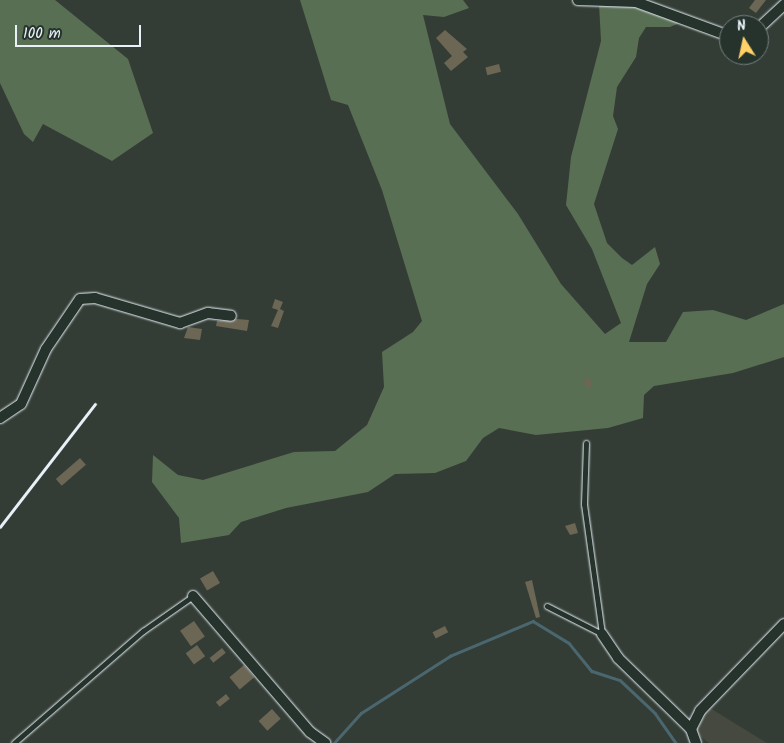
<!DOCTYPE html>
<style>
body{margin:0}
#map{position:relative;width:784px;height:743px;overflow:hidden;background:#343d35;font-family:Kalam,sans-serif}
div>[style]{position:absolute}
[style*='--x']{left:calc(var(--x)*1px);top:calc(var(--y)*1px);width:calc(var(--w)*1px);rotate:calc(var(--a)*1deg)}
.built>*{inset:0;background:#45493f}
.green>*{inset:0;background:#596f54}
.stream>*{height:2.5px;margin:-1.25px;padding:0 1.25px;transform-origin:1.25px;border-radius:1.25px;background:#4a6770}
.building>*{inset:0;background:#6c6655;transform-origin:0 0}
.roads{filter:drop-shadow(0 0 1px #e8f1f8) drop-shadow(0 0 1px #e8f1f8)}
.service>*{height:5px;margin:-2.5px;padding:0 2.5px;transform-origin:2.5px;border-radius:2.5px;background:#26332d}
.minor>*{height:10px;margin:-5px;padding:0 5px;transform-origin:5px;border-radius:5px;background:#26332d}
.rail>*{height:2.5px;margin:-1.25px;padding:0 1.25px;transform-origin:1.25px;border-radius:1.25px;background:#e8f1f8}
span{translate:-50% -50%;white-space:nowrap;text-align:center;line-height:1.15;-webkit-text-stroke:4px #26332d;paint-order:stroke}
.north{position:absolute;left:719px;top:15px;width:50px;height:50px;box-sizing:border-box;background:#26332d;border:1px solid #747f7e;border-radius:50%;rotate:350deg;font-size:14px;font-weight:700;line-height:20px;text-align:center;color:#e8f1f8}
.north::after{content:'';display:block;margin:auto;width:18px;height:22px;background:#ffd166;clip-path:polygon(50% 0,100% 100%,50% 72%,0 100%)}
.scale{position:absolute;left:15px;top:25px;width:126px;height:22px;box-sizing:border-box;border:2px solid #e8f1f8;border-top:0;padding-left:6px;font-size:15px;line-height:18px;white-space:nowrap;color:#e8f1f8;-webkit-text-stroke:4px #26332d;paint-order:stroke}
</style>
<div id="map">
<div class="built">
<div style="clip-path:polygon(710px 708px,767px 743px,709px 743px,696px 733px,697px 725px)"></div>
</div>
<div class="green">
<div style="clip-path:polygon(0 0,55px 0,128px 59px,153px 133px,112px 161px,43px 124px,33px 142px,24px 134px,0 83px)"></div>
<div style="clip-path:polygon(300px 0,463px 0,469px 8px,444px 17px,423px 15px,450px 124px,518px 214px,561px 284px,605px 334px,621px 323px,592px 249px,566px 205px,571px 157px,601px 41px,599px 4px,631px 4px,684px 21px,670px 27px,646px 27px,639px 38px,636px 57px,617px 87px,613px 116px,618px 129px,594px 204px,607px 243px,622px 258px,632px 265px,655px 247px,660px 264px,647px 284px,629px 342px,666px 342px,683px 312px,713px 310px,746px 320px,784px 304px,784px 357px,733px 373px,654px 386px,644px 395px,643px 418px,608px 428px,536px 435px,499px 428px,483px 438px,466px 461px,435px 473px,395px 474px,368px 492px,286px 508px,241px 522px,229px 535px,181px 543px,179px 518px,152px 482px,153px 455px,178px 475px,203px 480px,294px 452px,335px 451px,367px 425px,384px 387px,382px 352px,413px 332px,422px 321px,382px 190px,348px 105px,331px 100px)"></div>
</div>
<div class="stream">
<div style="--x:334;--y:743;--w:40;--a:-48"></div>
<div style="--x:361;--y:713;--w:106;--a:-32.6"></div>
<div style="--x:450;--y:656;--w:90;--a:-22.9"></div>
<div style="--x:533;--y:621;--w:42;--a:31.4"></div>
<div style="--x:569;--y:643;--w:36;--a:51"></div>
<div style="--x:592;--y:671;--w:29;--a:18"></div>
<div style="--x:620;--y:680;--w:48;--a:43.3"></div>
<div style="--x:655;--y:713;--w:37;--a:55"></div>
</div>
<div class="building">
<div style="clip-path:polygon(755px 0,766px 0,756px 13px,749px 8px)"></div>
<div style="clip-path:polygon(445px 30px,467px 49px,463px 52px,468px 57px,451px 71px,444px 63px,452px 56px,436px 38px)"></div>
<div style="left:499px;top:64px;width:8px;height:14px;rotate:76deg"></div>
<div style="clip-path:polygon(275px 299px,283px 302px,280px 309px,284px 311px,278px 328px,271px 326px,278px 310px,272px 308px)"></div>
<div style="clip-path:polygon(237px 319px,249px 320px,247px 331px,216px 326px,217px 321px)"></div>
<div style="clip-path:polygon(188px 327px,202px 329px,200px 340px,184px 338px)"></div>
<div style="clip-path:polygon(590px 378px,592px 386px,586px 388px,583px 380px)"></div>
<div style="left:80px;top:458px;width:9px;height:32px;rotate:49deg"></div>
<div style="clip-path:polygon(575px 523px,578px 533px,570px 535px,565px 526px)"></div>
<div style="left:213px;top:571px;width:14px;height:15px;rotate:60deg"></div>
<div style="clip-path:polygon(532px 580px,540px 617px,536px 618px,525px 582px)"></div>
<div style="left:194px;top:621px;width:19px;height:17px;rotate:55deg"></div>
<div style="left:445px;top:626px;width:7px;height:14px;rotate:63deg"></div>
<div style="left:197px;top:645px;width:14px;height:14px;rotate:54deg"></div>
<div style="left:222px;top:648px;width:6px;height:16px;rotate:51deg"></div>
<div style="left:244px;top:665px;width:16px;height:19px;rotate:50deg"></div>
<div style="left:226px;top:694px;width:6px;height:13px;rotate:51deg"></div>
<div style="left:272px;top:709px;width:13px;height:18px;rotate:48deg"></div>
</div>
<div class="roads">
<div class="service">
<div style="--x:586;--y:443;--w:61;--a:91.9"></div>
<div style="--x:584;--y:504;--w:131;--a:82.1"></div>
<div style="--x:547;--y:606;--w:62;--a:27"></div>
<div style="--x:14;--y:743;--w:171;--a:-41"></div>
<div style="--x:143;--y:631;--w:61;--a:-35"></div>
</div>
<div class="minor">
<div style="--x:578;--y:0;--w:58;--a:2"></div>
<div style="--x:636;--y:2;--w:99;--a:20.1"></div>
<div style="--x:759;--y:28;--w:34;--a:-43"></div>
<div style="--x:0;--y:418;--w:25;--a:-34"></div>
<div style="--x:21;--y:404;--w:60;--a:-65.6"></div>
<div style="--x:46;--y:349;--w:60;--a:-55.8"></div>
<div style="--x:80;--y:299;--w:15;--a:-4"></div>
<div style="--x:95;--y:298;--w:89;--a:16.4"></div>
<div style="--x:180;--y:323;--w:30;--a:-20"></div>
<div style="--x:208;--y:313;--w:23;--a:7"></div>
<div style="--x:193;--y:596;--w:179;--a:49.3"></div>
<div style="--x:310;--y:732;--w:19;--a:36"></div>
<div style="--x:602;--y:634;--w:29;--a:56"></div>
<div style="--x:618;--y:658;--w:102;--a:44.2"></div>
<div style="--x:696;--y:743;--w:15;--a:-110"></div>
<div style="--x:691;--y:729;--w:20;--a:-63"></div>
<div style="--x:700;--y:711;--w:121;--a:-46"></div>
</div>
</div>
<div class="rail">
<div style="--x:0;--y:527;--w:155;--a:-52.3"></div>
</div>
<div class="north">N</div>
<div class="scale">100 m</div>
</div>
